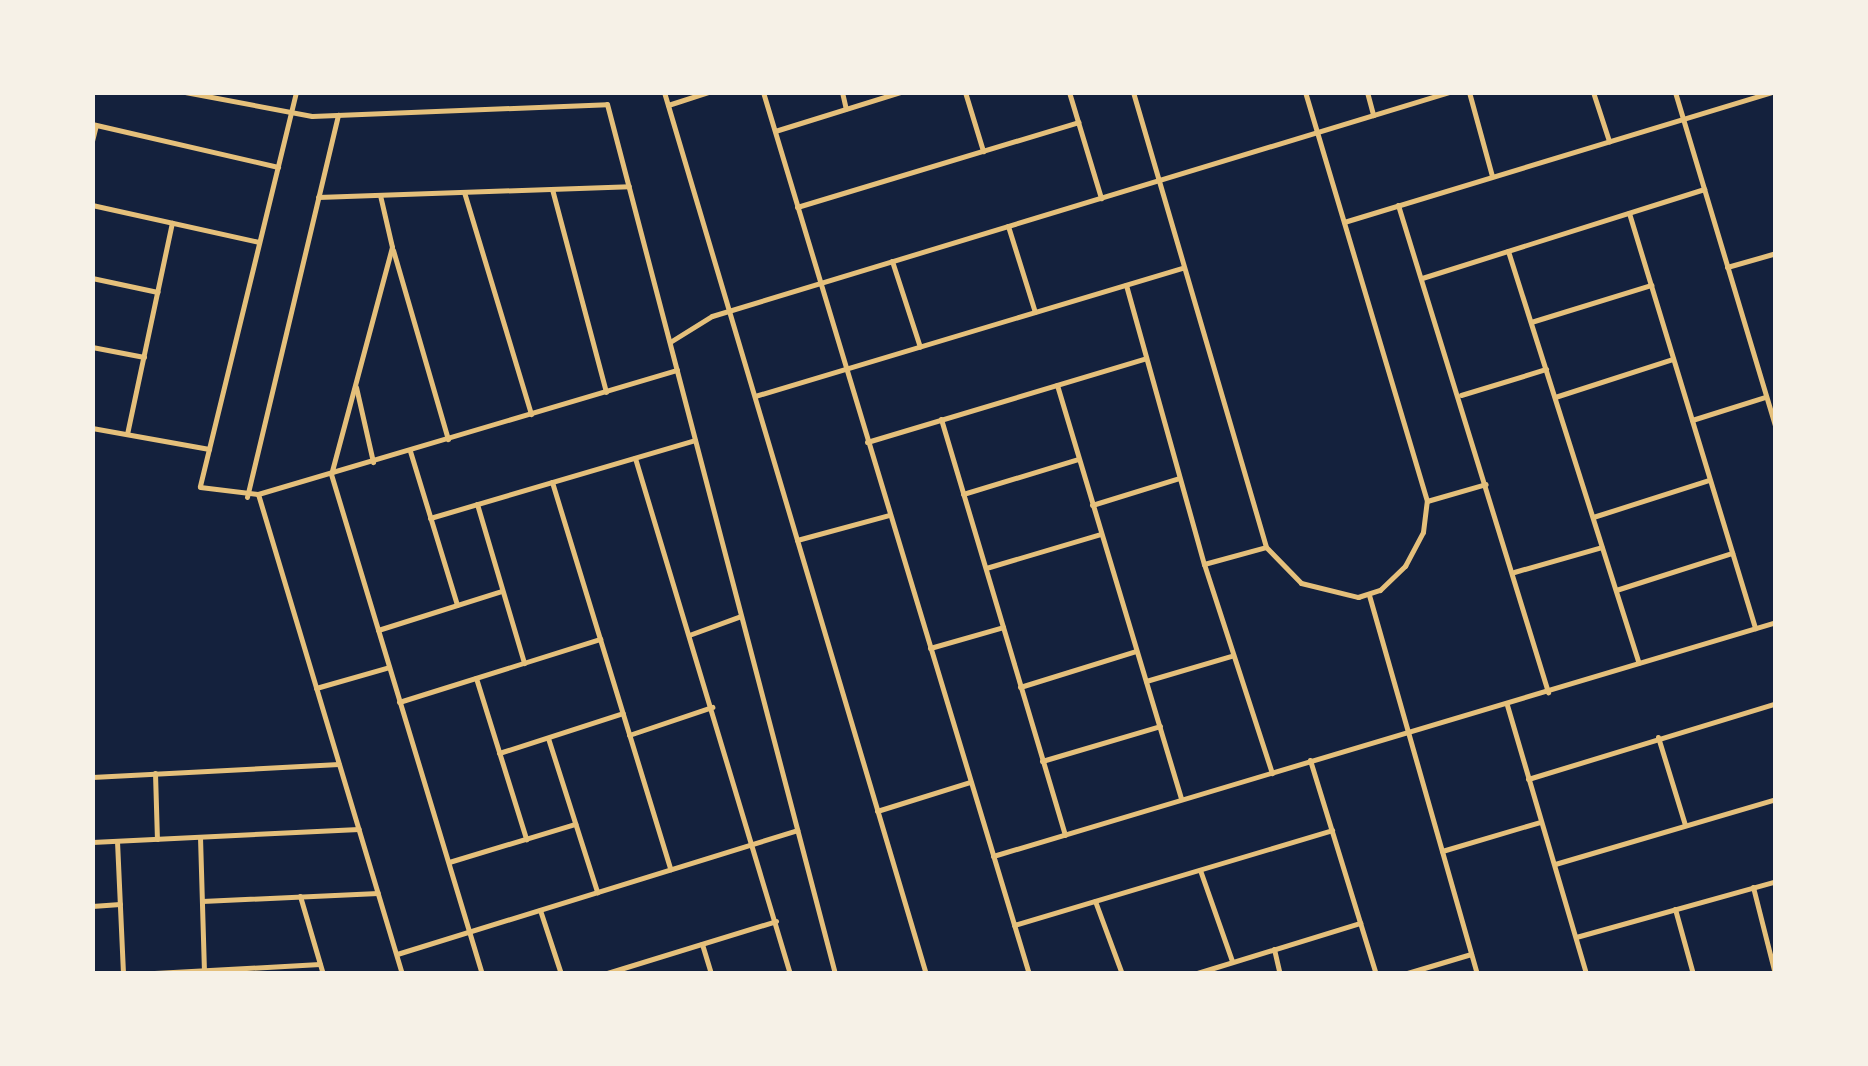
<!DOCTYPE html>
<style>
body{margin:0}
#map{position:relative;width:1868px;height:1066px;overflow:hidden;background:#14213d;font-family:Karla,sans-serif}
div>[style]{position:absolute}
[style*='--x']{left:calc(var(--x)*1px);top:calc(var(--y)*1px);width:calc(var(--w)*1px);rotate:calc(var(--a)*1deg)}
.minor>*{height:5px;margin:-2.5px;padding:0 2.5px;transform-origin:2.5px;border-radius:2.5px;background:#e5c07b}
span{translate:-50% -50%;white-space:nowrap;text-align:center;line-height:1.15;-webkit-text-stroke:9px #f6f1e7;paint-order:stroke}
.frame{position:absolute;inset:0;border:95px solid #f6f1e7;pointer-events:none}
</style>
<div id="map">
<div class="minor">
<div style="--x:185;--y:92;--w:129;--a:10.7"></div>
<div style="--x:312;--y:116;--w:295;--a:-2.3"></div>
<div style="--x:607;--y:104;--w:899;--a:75.31"></div>
<div style="--x:296;--y:92;--w:406;--a:103.7"></div>
<div style="--x:200;--y:487;--w:58;--a:6.9"></div>
<div style="--x:258;--y:494;--w:437;--a:-16.5"></div>
<div style="--x:664;--y:92;--w:920;--a:73.46"></div>
<div style="--x:763;--y:92;--w:921;--a:73.22"></div>
<div style="--x:842;--y:92;--w:17;--a:77"></div>
<div style="--x:965;--y:92;--w:62;--a:73"></div>
<div style="--x:1069;--y:92;--w:111;--a:73.2"></div>
<div style="--x:1133;--y:92;--w:474;--a:73.7"></div>
<div style="--x:1266;--y:547;--w:50;--a:45.8"></div>
<div style="--x:1301;--y:583;--w:59;--a:13.8"></div>
<div style="--x:1358;--y:597;--w:23;--a:-18"></div>
<div style="--x:1380;--y:590;--w:35;--a:-44"></div>
<div style="--x:1405;--y:566;--w:38;--a:-62"></div>
<div style="--x:1423;--y:532;--w:31;--a:-83"></div>
<div style="--x:1427;--y:501;--w:427;--a:-106.6"></div>
<div style="--x:1367;--y:92;--w:24;--a:75"></div>
<div style="--x:1469;--y:92;--w:87;--a:74.7"></div>
<div style="--x:1593;--y:92;--w:52;--a:71.9"></div>
<div style="--x:1675;--y:92;--w:351;--a:73.3"></div>
<div style="--x:668;--y:105;--w:42;--a:-18"></div>
<div style="--x:92;--y:124;--w:191;--a:13"></div>
<div style="--x:775;--y:131;--w:131;--a:-17.3"></div>
<div style="--x:92;--y:141;--w:16;--a:-76"></div>
<div style="--x:552;--y:189;--w:210;--a:75.1"></div>
<div style="--x:464;--y:192;--w:232;--a:73.2"></div>
<div style="--x:380;--y:195;--w:53;--a:77"></div>
<div style="--x:392;--y:247;--w:235;--a:105"></div>
<div style="--x:331;--y:474;--w:522;--a:73.2"></div>
<div style="--x:318;--y:197;--w:311;--a:-2"></div>
<div style="--x:92;--y:205;--w:171;--a:12.5"></div>
<div style="--x:1398;--y:205;--w:510;--a:72.88"></div>
<div style="--x:797;--y:207;--w:294;--a:-16.8"></div>
<div style="--x:1629;--y:213;--w:434;--a:73.1"></div>
<div style="--x:1344;--y:222;--w:446;--a:-16.9"></div>
<div style="--x:1008;--y:226;--w:90;--a:72.6"></div>
<div style="--x:393;--y:250;--w:197;--a:73.8"></div>
<div style="--x:1508;--y:251;--w:432;--a:72.4"></div>
<div style="--x:892;--y:261;--w:90;--a:72"></div>
<div style="--x:1727;--y:267;--w:51;--a:-15.9"></div>
<div style="--x:92;--y:278;--w:67;--a:12"></div>
<div style="--x:1422;--y:278;--w:296;--a:-17.5"></div>
<div style="--x:1126;--y:285;--w:290;--a:74.4"></div>
<div style="--x:1204;--y:564;--w:220;--a:72"></div>
<div style="--x:1531;--y:322;--w:126;--a:-17.1"></div>
<div style="--x:670;--y:342;--w:49;--a:-31.8"></div>
<div style="--x:712;--y:316;--w:770;--a:-16.91"></div>
<div style="--x:92;--y:347;--w:53;--a:10.9"></div>
<div style="--x:1057;--y:385;--w:432;--a:73.3"></div>
<div style="--x:356;--y:387;--w:77;--a:77.2"></div>
<div style="--x:1461;--y:395;--w:89;--a:-17"></div>
<div style="--x:755;--y:396;--w:447;--a:-16.7"></div>
<div style="--x:1555;--y:397;--w:124;--a:-17.9"></div>
<div style="--x:941;--y:419;--w:434;--a:73.4"></div>
<div style="--x:1692;--y:420;--w:77;--a:-17.5"></div>
<div style="--x:92;--y:428;--w:119;--a:10.2"></div>
<div style="--x:127;--y:434;--w:216;--a:-78"></div>
<div style="--x:867;--y:442;--w:289;--a:-16.7"></div>
<div style="--x:410;--y:451;--w:161;--a:73"></div>
<div style="--x:635;--y:458;--w:539;--a:73.28"></div>
<div style="--x:552;--y:482;--w:405;--a:73"></div>
<div style="--x:258;--y:494;--w:501;--a:73.3"></div>
<div style="--x:963;--y:494;--w:120;--a:-16.9"></div>
<div style="--x:247;--y:497;--w:393;--a:-76.6"></div>
<div style="--x:1427;--y:501;--w:61;--a:-16.1"></div>
<div style="--x:477;--y:504;--w:166;--a:73.5"></div>
<div style="--x:1092;--y:505;--w:91;--a:-17.2"></div>
<div style="--x:1593;--y:517;--w:122;--a:-17.7"></div>
<div style="--x:430;--y:518;--w:276;--a:-16.4"></div>
<div style="--x:797;--y:540;--w:95;--a:-15.2"></div>
<div style="--x:1204;--y:564;--w:64;--a:-15.3"></div>
<div style="--x:986;--y:568;--w:120;--a:-16.5"></div>
<div style="--x:1514;--y:572;--w:91;--a:-15.9"></div>
<div style="--x:1616;--y:590;--w:122;--a:-17.7"></div>
<div style="--x:1369;--y:595;--w:394;--a:74.1"></div>
<div style="--x:378;--y:630;--w:130;--a:-17.5"></div>
<div style="--x:689;--y:635;--w:55;--a:-20.1"></div>
<div style="--x:930;--y:648;--w:76;--a:-16"></div>
<div style="--x:476;--y:678;--w:169;--a:72.7"></div>
<div style="--x:1146;--y:681;--w:89;--a:-16.4"></div>
<div style="--x:1020;--y:687;--w:121;--a:-17.2"></div>
<div style="--x:316;--y:688;--w:76;--a:-16"></div>
<div style="--x:399;--y:702;--w:211;--a:-17.4"></div>
<div style="--x:1507;--y:705;--w:280;--a:73.6"></div>
<div style="--x:629;--y:735;--w:88;--a:-18.6"></div>
<div style="--x:1658;--y:737;--w:92;--a:72.9"></div>
<div style="--x:548;--y:738;--w:162;--a:72.3"></div>
<div style="--x:499;--y:753;--w:130;--a:-17.9"></div>
<div style="--x:1310;--y:760;--w:224;--a:72.9"></div>
<div style="--x:1042;--y:761;--w:123;--a:-16.5"></div>
<div style="--x:155;--y:773;--w:66;--a:88.3"></div>
<div style="--x:92;--y:777;--w:247;--a:-3"></div>
<div style="--x:1528;--y:779;--w:259;--a:-17"></div>
<div style="--x:877;--y:811;--w:97;--a:-17.3"></div>
<div style="--x:200;--y:837;--w:132;--a:88.3"></div>
<div style="--x:117;--y:841;--w:133;--a:87.4"></div>
<div style="--x:92;--y:842;--w:267;--a:-2.8"></div>
<div style="--x:1442;--y:851;--w:102;--a:-16.5"></div>
<div style="--x:993;--y:856;--w:817;--a:-16.64"></div>
<div style="--x:449;--y:862;--w:132;--a:-16.8"></div>
<div style="--x:1555;--y:864;--w:230;--a:-16.4"></div>
<div style="--x:1200;--y:870;--w:96;--a:70.6"></div>
<div style="--x:1753;--y:887;--w:90;--a:75.8"></div>
<div style="--x:300;--y:896;--w:81;--a:73.6"></div>
<div style="--x:202;--y:901;--w:176;--a:-2.6"></div>
<div style="--x:1095;--y:901;--w:78;--a:69.7"></div>
<div style="--x:92;--y:906;--w:28;--a:-4"></div>
<div style="--x:1675;--y:909;--w:67;--a:74.5"></div>
<div style="--x:540;--y:910;--w:67;--a:71.8"></div>
<div style="--x:1014;--y:925;--w:332;--a:-16.6"></div>
<div style="--x:1576;--y:937;--w:208;--a:-15.6"></div>
<div style="--x:702;--y:944;--w:31;--a:73"></div>
<div style="--x:1274;--y:949;--w:26;--a:77"></div>
<div style="--x:397;--y:954;--w:419;--a:-17.2"></div>
<div style="--x:136;--y:974;--w:184;--a:-3.1"></div>
<div style="--x:604;--y:974;--w:180;--a:-17.1"></div>
<div style="--x:1194;--y:974;--w:174;--a:-17.1"></div>
<div style="--x:1404;--y:974;--w:70;--a:-16.6"></div>
</div>
<div class="frame"></div>
</div>
